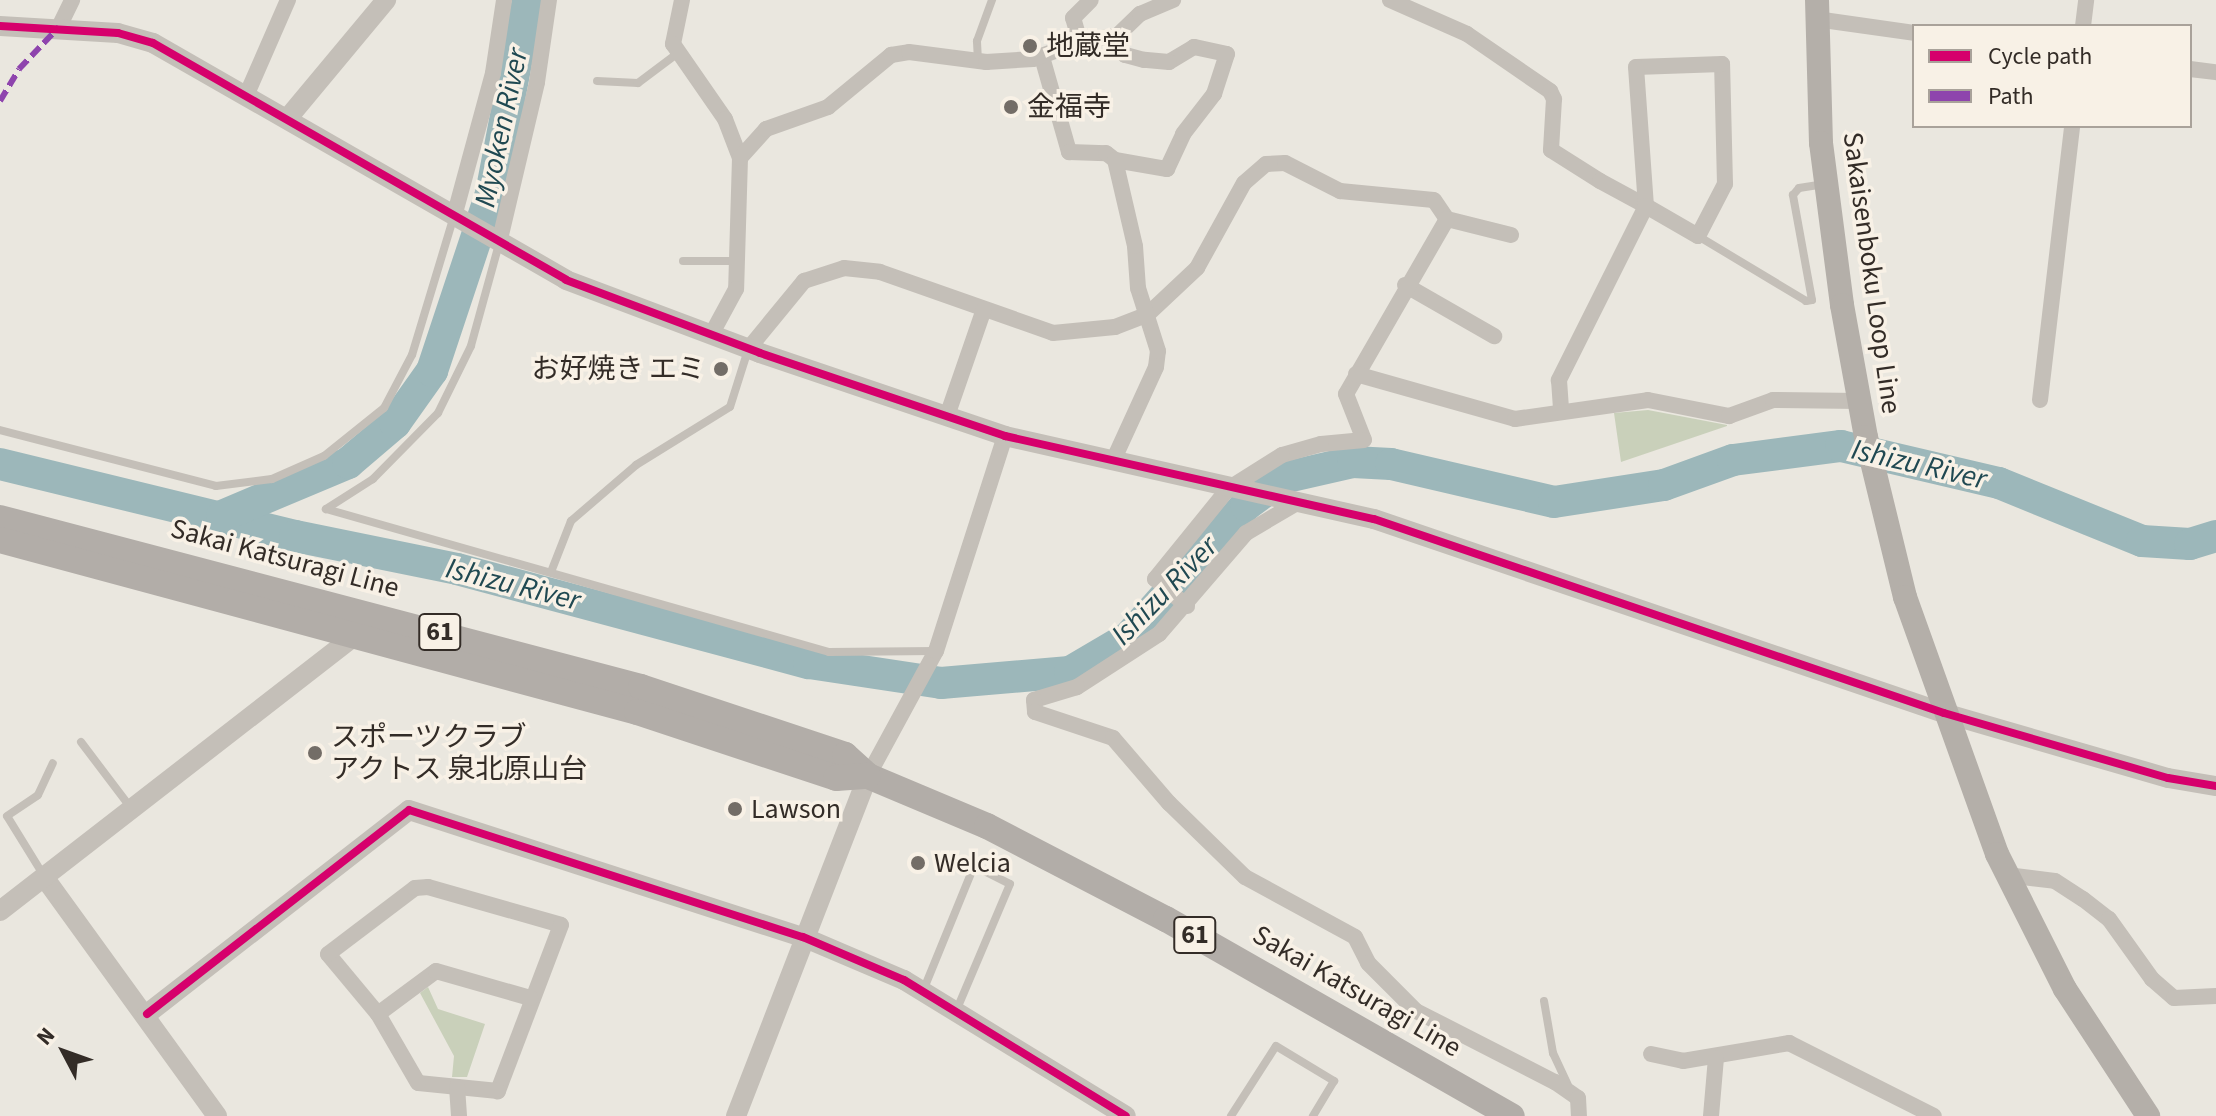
<!DOCTYPE html>
<meta charset="utf-8">
<style>
body{margin:0}
#map{position:relative;width:2216px;height:1116px;overflow:hidden;background:#eae7df;font-family:"Source Sans 3","Noto Sans JP",sans-serif}
div>[style]{position:absolute}
[style*='--x']{left:calc(var(--x)*1px);top:calc(var(--y)*1px);width:calc(var(--w)*1px);rotate:calc(var(--a)*1deg)}
.green>*{inset:0;background:#c9d0ba}
.river>*{height:32px;margin:-16px;padding:0 16px;transform-origin:16px;border-radius:16px;background:#9cb7ba}
.service>*{height:8px;margin:-4px;padding:0 4px;transform-origin:4px;border-radius:4px;background:#c4bfb8}
.minor>*{height:16px;margin:-8px;padding:0 8px;transform-origin:8px;border-radius:8px;background:#c4bfb8}
.tertiary>*{height:20px;margin:-10px;padding:0 10px;transform-origin:10px;border-radius:10px;background:#c4bfb8}
.secondary>*{height:24px;margin:-12px;padding:0 12px;transform-origin:12px;border-radius:12px;background:#b4afa9}
.primary>*{height:26px;margin:-13px;padding:0 13px;transform-origin:13px;border-radius:13px;background:#b2ada8}
.quiet>*{height:6px;margin-top:-3px;transform-origin:0;background:repeating-linear-gradient(90deg,#8e44ad 0 12px,transparent 0 18px)}
.cycleway>*{height:8px;margin:-4px;padding:0 4px;transform-origin:4px;border-radius:4px;background:#d6006c}
.dots>*{width:22px;height:22px;translate:-50% -50%;box-sizing:border-box;border:4px solid #f8f1e6;border-radius:50%}
span{translate:-50% -50%;white-space:nowrap;text-align:center;line-height:1.15;-webkit-text-stroke:7px #f8f1e6;paint-order:stroke}
.shield-label span{padding:2px 6px;background:#f8f1e6;border:2px solid;border-radius:6px;-webkit-text-stroke-width:0}
.shield-label{font-size:26px;color:#332c27;font-weight:700}
.poi-label{font-size:28px;color:#332c27}
.left{translate:0 -50%;text-align:left}
.right{translate:-100% -50%;text-align:right}
.street-label{font-size:28px;color:#332c27}
.water-label{font-size:30px;color:#204952;font-style:italic}
.legend{position:absolute;left:1912px;top:24px;width:280px;height:104px;box-sizing:border-box;background:#f8f1e6;border:2px solid #a9a29a;margin:0;padding:10px 14px;list-style:none;font-size:24px;color:#332c27}
.legend li{display:flex;align-items:center;gap:16px;height:40px}
.legend b{width:40px;border:2px solid #a9a29a}
.north{position:absolute;left:24px;top:1012px;width:80px;height:80px;-webkit-text-stroke:6px #f8f1e6;paint-order:stroke;rotate:311deg;font-size:22px;font-weight:700;line-height:32px;text-align:center;color:#332c27}
.north::after{content:'';display:block;margin:auto;width:28px;height:36px;background:#332c27;clip-path:polygon(50% 0,100% 100%,50% 72%,0 100%)}
</style>
<div id="map">
<div class="green">
<div style="clip-path:polygon(1648px 410px,1727px 425px,1727px 426px,1621px 462px,1614px 413px)"></div>
<div style="clip-path:polygon(428px 987px,438px 1009px,485px 1024px,467px 1077px,452px 1077px,454px 1056px,420px 993px)"></div>
</div>
<div class="river">
<div style="--x:0;--y:464;--w:304;--a:13.7"></div>
<div style="--x:295;--y:536;--w:165;--a:11.5"></div>
<div style="--x:457;--y:569;--w:364;--a:15"></div>
<div style="--x:809;--y:663;--w:134;--a:8.6"></div>
<div style="--x:941;--y:683;--w:129;--a:-4.9"></div>
<div style="--x:1070;--y:672;--w:67;--a:-30.4"></div>
<div style="--x:1128;--y:638;--w:178;--a:-48.4"></div>
<div style="--x:1246;--y:505;--w:46;--a:-36.1"></div>
<div style="--x:1283;--y:478;--w:72;--a:-12.9"></div>
<div style="--x:1353;--y:462;--w:38;--a:3"></div>
<div style="--x:1391;--y:464;--w:167;--a:13.1"></div>
<div style="--x:1554;--y:502;--w:111;--a:-8.8"></div>
<div style="--x:1664;--y:485;--w:73;--a:-19.9"></div>
<div style="--x:1733;--y:460;--w:109;--a:-7.4"></div>
<div style="--x:1841;--y:446;--w:162;--a:13.2"></div>
<div style="--x:1999;--y:483;--w:154;--a:22.1"></div>
<div style="--x:2142;--y:541;--w:48;--a:3.6"></div>
<div style="--x:2190;--y:544;--w:27;--a:-17"></div>
<div style="--x:222;--y:516;--w:137;--a:-22.8"></div>
<div style="--x:348;--y:463;--w:62;--a:-40.4"></div>
<div style="--x:395;--y:423;--w:64;--a:-54.6"></div>
<div style="--x:432;--y:371;--w:187;--a:-71.6"></div>
<div style="--x:491;--y:194;--w:197;--a:-79.2"></div>
</div>
<div class="service">
<div style="--x:978;--y:61;--w:20;--a:-93"></div>
<div style="--x:977;--y:41;--w:44;--a:-69.9"></div>
<div style="--x:597;--y:81;--w:41;--a:2.8"></div>
<div style="--x:638;--y:83;--w:50;--a:-36.9"></div>
<div style="--x:1698;--y:236;--w:126;--a:31"></div>
<div style="--x:1806;--y:301;--w:6;--a:-9"></div>
<div style="--x:1812;--y:300;--w:107;--a:-100.3"></div>
<div style="--x:1793;--y:195;--w:9;--a:-49"></div>
<div style="--x:1799;--y:188;--w:26;--a:-9"></div>
<div style="--x:499;--y:244;--w:106;--a:105.4"></div>
<div style="--x:471;--y:346;--w:75;--a:116.2"></div>
<div style="--x:438;--y:413;--w:93;--a:134.6"></div>
<div style="--x:373;--y:479;--w:56;--a:147.4"></div>
<div style="--x:326;--y:509;--w:523;--a:15.87"></div>
<div style="--x:829;--y:652;--w:106;--a:-0.5"></div>
<div style="--x:683;--y:261;--w:54;--a:0"></div>
<div style="--x:0;--y:430;--w:223;--a:14.5"></div>
<div style="--x:216;--y:486;--w:56;--a:-7.1"></div>
<div style="--x:272;--y:479;--w:57;--a:-23.9"></div>
<div style="--x:324;--y:456;--w:77;--a:-38.7"></div>
<div style="--x:384;--y:408;--w:60;--a:-62.2"></div>
<div style="--x:412;--y:355;--w:145;--a:-73.2"></div>
<div style="--x:551;--y:572;--w:55;--a:-68.6"></div>
<div style="--x:571;--y:521;--w:86;--a:-40.7"></div>
<div style="--x:636;--y:465;--w:110;--a:-31.7"></div>
<div style="--x:730;--y:407;--w:60;--a:-72.5"></div>
<div style="--x:81;--y:742;--w:83;--a:52.9"></div>
<div style="--x:44;--y:876;--w:70;--a:-121.7"></div>
<div style="--x:7;--y:816;--w:37;--a:-34"></div>
<div style="--x:38;--y:795;--w:35;--a:-65"></div>
<div style="--x:923;--y:991;--w:135;--a:-67.8"></div>
<div style="--x:974;--y:866;--w:40;--a:26.6"></div>
<div style="--x:1010;--y:884;--w:136;--a:113"></div>
<div style="--x:1544;--y:1001;--w:53;--a:80.2"></div>
<div style="--x:1553;--y:1053;--w:35;--a:65"></div>
<div style="--x:1231;--y:1116;--w:83;--a:-57.3"></div>
<div style="--x:1276;--y:1046;--w:68;--a:31.1"></div>
<div style="--x:1334;--y:1081;--w:41;--a:121"></div>
</div>
<div class="minor">
<div style="--x:682;--y:0;--w:45;--a:101.6"></div>
<div style="--x:673;--y:44;--w:91;--a:55.3"></div>
<div style="--x:725;--y:119;--w:42;--a:69"></div>
<div style="--x:740;--y:158;--w:131;--a:91.7"></div>
<div style="--x:736;--y:289;--w:52;--a:118.5"></div>
<div style="--x:1390;--y:0;--w:84;--a:23.8"></div>
<div style="--x:1467;--y:34;--w:101;--a:34.5"></div>
<div style="--x:1550;--y:91;--w:9;--a:63"></div>
<div style="--x:1554;--y:99;--w:51;--a:93.4"></div>
<div style="--x:1551;--y:150;--w:58;--a:32.3"></div>
<div style="--x:1600;--y:181;--w:52;--a:28.5"></div>
<div style="--x:1646;--y:206;--w:60;--a:30"></div>
<div style="--x:1698;--y:236;--w:59;--a:-62.6"></div>
<div style="--x:1725;--y:184;--w:120;--a:-91.4"></div>
<div style="--x:1722;--y:64;--w:86;--a:178"></div>
<div style="--x:1636;--y:67;--w:139;--a:85.9"></div>
<div style="--x:1646;--y:206;--w:195;--a:116.6"></div>
<div style="--x:1559;--y:380;--w:30;--a:86"></div>
<div style="--x:1816;--y:19;--w:99;--a:8.1"></div>
<div style="--x:2083;--y:26;--w:26;--a:-83"></div>
<div style="--x:59;--y:27;--w:30;--a:-64"></div>
<div style="--x:1080;--y:42;--w:25;--a:-106"></div>
<div style="--x:1073;--y:18;--w:25;--a:-45"></div>
<div style="--x:1042;--y:57;--w:99;--a:74.1"></div>
<div style="--x:1069;--y:152;--w:37;--a:2"></div>
<div style="--x:1106;--y:153;--w:11;--a:38"></div>
<div style="--x:1115;--y:160;--w:53;--a:9.8"></div>
<div style="--x:1167;--y:169;--w:38;--a:-65"></div>
<div style="--x:1183;--y:134;--w:51;--a:-52.2"></div>
<div style="--x:1214;--y:94;--w:42;--a:-72"></div>
<div style="--x:1227;--y:54;--w:34;--a:-168"></div>
<div style="--x:1194;--y:47;--w:29;--a:149"></div>
<div style="--x:1169;--y:62;--w:25;--a:-175"></div>
<div style="--x:1144;--y:60;--w:20;--a:-165"></div>
<div style="--x:1125;--y:55;--w:23;--a:-128"></div>
<div style="--x:2190;--y:69;--w:26;--a:7"></div>
<div style="--x:246;--y:96;--w:105;--a:-66.4"></div>
<div style="--x:740;--y:158;--w:39;--a:-48"></div>
<div style="--x:766;--y:129;--w:66;--a:-19.5"></div>
<div style="--x:828;--y:107;--w:82;--a:-39.5"></div>
<div style="--x:891;--y:55;--w:18;--a:-9"></div>
<div style="--x:909;--y:52;--w:78;--a:7.4"></div>
<div style="--x:986;--y:62;--w:47;--a:-3.7"></div>
<div style="--x:1033;--y:59;--w:55;--a:-20.1"></div>
<div style="--x:1085;--y:40;--w:32;--a:-7"></div>
<div style="--x:1117;--y:36;--w:32;--a:-44"></div>
<div style="--x:1140;--y:14;--w:36;--a:-23"></div>
<div style="--x:455;--y:213;--w:145;--a:-74.8"></div>
<div style="--x:493;--y:73;--w:74;--a:-81.4"></div>
<div style="--x:1447;--y:219;--w:66;--a:14"></div>
<div style="--x:500;--y:239;--w:161;--a:-76.7"></div>
<div style="--x:537;--y:82;--w:83;--a:-81.7"></div>
<div style="--x:1405;--y:285;--w:103;--a:29.8"></div>
<div style="--x:749;--y:348;--w:87;--a:-50.6"></div>
<div style="--x:804;--y:281;--w:42;--a:-18"></div>
<div style="--x:844;--y:268;--w:36;--a:6"></div>
<div style="--x:880;--y:272;--w:183;--a:19.4"></div>
<div style="--x:1053;--y:333;--w:62;--a:-5.5"></div>
<div style="--x:1115;--y:327;--w:34;--a:-21"></div>
<div style="--x:1147;--y:315;--w:69;--a:-43.2"></div>
<div style="--x:1197;--y:268;--w:97;--a:-61.1"></div>
<div style="--x:1244;--y:183;--w:29;--a:-41"></div>
<div style="--x:1266;--y:164;--w:19;--a:-3"></div>
<div style="--x:1285;--y:163;--w:62;--a:27"></div>
<div style="--x:1340;--y:191;--w:94;--a:5.5"></div>
<div style="--x:1434;--y:200;--w:23;--a:56"></div>
<div style="--x:1447;--y:219;--w:202;--a:120"></div>
<div style="--x:1346;--y:394;--w:49;--a:68.6"></div>
<div style="--x:1364;--y:440;--w:43;--a:174.7"></div>
<div style="--x:1321;--y:444;--w:41;--a:164.2"></div>
<div style="--x:1282;--y:455;--w:64;--a:147.8"></div>
<div style="--x:1228;--y:489;--w:116;--a:129"></div>
<div style="--x:1155;--y:579;--w:42;--a:40.2"></div>
<div style="--x:1356;--y:374;--w:165;--a:15.8"></div>
<div style="--x:1515;--y:419;--w:134;--a:-8.1"></div>
<div style="--x:1648;--y:400;--w:83;--a:11.2"></div>
<div style="--x:1729;--y:416;--w:47;--a:-20"></div>
<div style="--x:1773;--y:400;--w:86;--a:0.7"></div>
<div style="--x:2040;--y:400;--w:276;--a:-83.3"></div>
<div style="--x:947;--y:416;--w:113;--a:-70.9"></div>
<div style="--x:1113;--y:461;--w:103;--a:-65.4"></div>
<div style="--x:1156;--y:367;--w:16;--a:-83"></div>
<div style="--x:1158;--y:351;--w:66;--a:-107.6"></div>
<div style="--x:1138;--y:288;--w:42;--a:-94.1"></div>
<div style="--x:1135;--y:246;--w:88;--a:-103.1"></div>
<div style="--x:1295;--y:504;--w:57;--a:149.4"></div>
<div style="--x:1246;--y:533;--w:133;--a:130.7"></div>
<div style="--x:1159;--y:634;--w:98;--a:147.1"></div>
<div style="--x:1077;--y:687;--w:45;--a:163.2"></div>
<div style="--x:1034;--y:700;--w:12;--a:85"></div>
<div style="--x:1035;--y:712;--w:82;--a:18.4"></div>
<div style="--x:1113;--y:738;--w:86;--a:49.3"></div>
<div style="--x:1169;--y:803;--w:106;--a:44.2"></div>
<div style="--x:1245;--y:877;--w:125;--a:28.6"></div>
<div style="--x:1355;--y:937;--w:29;--a:63"></div>
<div style="--x:1368;--y:963;--w:68;--a:45"></div>
<div style="--x:1416;--y:1011;--w:156;--a:27.1"></div>
<div style="--x:1555;--y:1082;--w:28;--a:35"></div>
<div style="--x:1578;--y:1098;--w:18;--a:87"></div>
<div style="--x:868;--y:776;--w:142;--a:-61.5"></div>
<div style="--x:936;--y:651;--w:226;--a:-72.2"></div>
<div style="--x:2007;--y:875;--w:48;--a:7.1"></div>
<div style="--x:2055;--y:881;--w:33;--a:33"></div>
<div style="--x:2083;--y:899;--w:33;--a:38"></div>
<div style="--x:2109;--y:919;--w:74;--a:54.4"></div>
<div style="--x:2152;--y:979;--w:29;--a:41"></div>
<div style="--x:2174;--y:998;--w:42;--a:-2.7"></div>
<div style="--x:428;--y:887;--w:138;--a:15.9"></div>
<div style="--x:561;--y:925;--w:178;--a:110.8"></div>
<div style="--x:498;--y:1091;--w:80;--a:-174.3"></div>
<div style="--x:418;--y:1083;--w:80;--a:-120.1"></div>
<div style="--x:378;--y:1014;--w:78;--a:-129.8"></div>
<div style="--x:328;--y:954;--w:109;--a:-37.2"></div>
<div style="--x:415;--y:888;--w:13;--a:-4"></div>
<div style="--x:378;--y:1014;--w:72;--a:-36.6"></div>
<div style="--x:436;--y:971;--w:98;--a:16"></div>
<div style="--x:1651;--y:1054;--w:33;--a:12"></div>
<div style="--x:1683;--y:1061;--w:108;--a:-9.6"></div>
<div style="--x:1789;--y:1043;--w:162;--a:26.7"></div>
<div style="--x:457;--y:1087;--w:29;--a:86"></div>
<div style="--x:1711;--y:1116;--w:58;--a:-85.1"></div>
</div>
<div class="tertiary">
<div style="--x:0;--y:26;--w:118;--a:3.4"></div>
<div style="--x:118;--y:33;--w:36;--a:16"></div>
<div style="--x:153;--y:43;--w:476;--a:29.8"></div>
<div style="--x:566;--y:280;--w:207;--a:20.6"></div>
<div style="--x:760;--y:353;--w:259;--a:18.7"></div>
<div style="--x:1005;--y:436;--w:378;--a:12.7"></div>
<div style="--x:1374;--y:519;--w:602;--a:18.8"></div>
<div style="--x:1944;--y:713;--w:233;--a:16.2"></div>
<div style="--x:2168;--y:778;--w:49;--a:9.5"></div>
<div style="--x:287;--y:119;--w:155;--a:-50.2"></div>
<div style="--x:44;--y:877;--w:295;--a:54.1"></div>
<div style="--x:0;--y:911;--w:448;--a:-37.8"></div>
<div style="--x:354;--y:636;--w:12;--a:-70"></div>
<div style="--x:147;--y:1014;--w:332;--a:-37.9"></div>
<div style="--x:409;--y:810;--w:414;--a:17.9"></div>
<div style="--x:803;--y:937;--w:110;--a:23.1"></div>
<div style="--x:904;--y:980;--w:260;--a:31.5"></div>
<div style="--x:736;--y:1116;--w:365;--a:-68.8"></div>
</div>
<div class="secondary">
<div style="--x:1817;--y:0;--w:143;--a:88.4"></div>
<div style="--x:1821;--y:143;--w:163;--a:82.6"></div>
<div style="--x:1842;--y:305;--w:134;--a:79.7"></div>
<div style="--x:1866;--y:437;--w:165;--a:76.3"></div>
<div style="--x:1905;--y:597;--w:273;--a:70.3"></div>
<div style="--x:1997;--y:854;--w:151;--a:63.3"></div>
<div style="--x:2065;--y:989;--w:152;--a:56.8"></div>
</div>
<div class="primary">
<div style="--x:0;--y:518;--w:663;--a:14.77"></div>
<div style="--x:641;--y:687;--w:215;--a:18.4"></div>
<div style="--x:845;--y:755;--w:31;--a:42"></div>
<div style="--x:868;--y:776;--w:129;--a:22.8"></div>
<div style="--x:987;--y:826;--w:202;--a:27.5"></div>
<div style="--x:1166;--y:919;--w:398;--a:29.7"></div>
<div style="--x:0;--y:540;--w:660;--a:15.11"></div>
<div style="--x:637;--y:712;--w:210;--a:18.3"></div>
<div style="--x:836;--y:778;--w:32;--a:-4"></div>
</div>
<div class="quiet">
<div style="--x:0;--y:101;--w:37;--a:-59"></div>
<div style="--x:19;--y:69;--w:58;--a:-46.4"></div>
</div>
<div class="cycleway">
<div style="--x:0;--y:26;--w:118;--a:3.4"></div>
<div style="--x:118;--y:33;--w:36;--a:16"></div>
<div style="--x:153;--y:43;--w:476;--a:29.8"></div>
<div style="--x:566;--y:280;--w:207;--a:20.6"></div>
<div style="--x:760;--y:353;--w:259;--a:18.7"></div>
<div style="--x:1005;--y:436;--w:378;--a:12.7"></div>
<div style="--x:1374;--y:519;--w:602;--a:18.8"></div>
<div style="--x:1944;--y:713;--w:233;--a:16.2"></div>
<div style="--x:2168;--y:778;--w:49;--a:9.5"></div>
<div style="--x:147;--y:1014;--w:332;--a:-37.9"></div>
<div style="--x:409;--y:810;--w:414;--a:17.9"></div>
<div style="--x:803;--y:937;--w:110;--a:23.1"></div>
<div style="--x:904;--y:980;--w:260;--a:31.5"></div>
</div>
<div class="dots">
<div style="left:1030px;top:46px;background:#736d67"></div>
<div style="left:1011px;top:107px;background:#736d67"></div>
<div style="left:721px;top:369px;background:#736d67"></div>
<div style="left:315px;top:753px;background:#736d67"></div>
<div style="left:735px;top:809px;background:#736d67"></div>
<div style="left:918px;top:863px;background:#736d67"></div>
</div>
<div class="shield-label">
<span style="left:440px;top:632px">61</span>
<span style="left:1195px;top:935px">61</span>
</div>
<div class="poi-label">
<span class="left" style="left:1046px;top:46px">地蔵堂</span>
<span class="left" style="left:1027px;top:107px">金福寺</span>
<span class="right" style="left:705px;top:369px">お好焼き エミ</span>
<span class="left" style="left:331px;top:753px">スポーツクラブ<br>アクトス 泉北原山台</span>
<span class="left" style="left:751px;top:809px">Lawson</span>
<span class="left" style="left:934px;top:863px">Welcia</span>
</div>
<div class="street-label">
<span style="left:1872px;top:273px;rotate:82deg">Sakaisenboku Loop Line</span>
<span style="left:285px;top:558px;rotate:15deg">Sakai Katsuragi Line</span>
<span style="left:1357px;top:991px;rotate:30deg">Sakai Katsuragi Line</span>
</div>
<div class="water-label">
<span style="left:502px;top:128px;rotate:-78deg">Myoken River</span>
<span style="left:1919px;top:465px;rotate:13deg">Ishizu River</span>
<span style="left:513px;top:585px;rotate:14deg">Ishizu River</span>
<span style="left:1165px;top:591px;rotate:-46deg">Ishizu River</span>
</div>
<ul class="legend">
<li><b style="height:10px;background:#d6006c"></b>Cycle path</li>
<li><b style="height:10px;background:#8e44ad"></b>Path</li>
</ul>
<div class="north">N</div>
</div>
